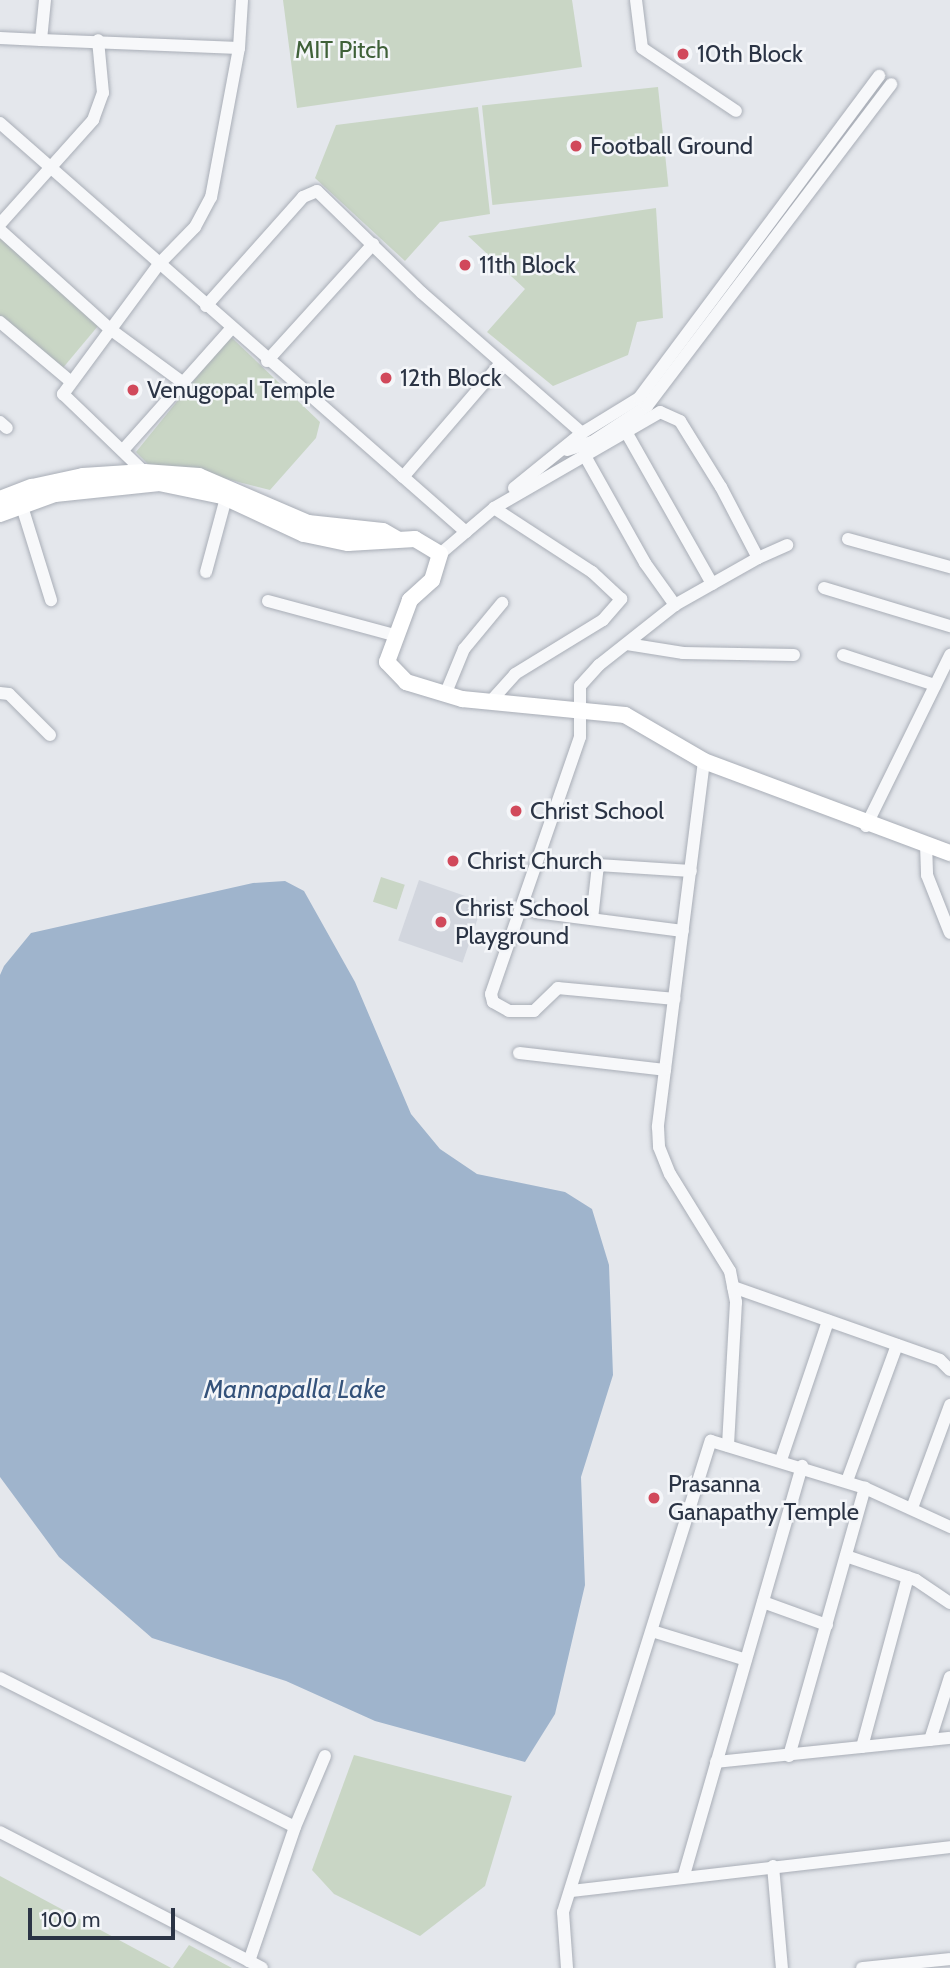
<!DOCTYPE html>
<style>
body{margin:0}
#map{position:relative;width:950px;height:1968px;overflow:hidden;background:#e4e7ec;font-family:Cabin,sans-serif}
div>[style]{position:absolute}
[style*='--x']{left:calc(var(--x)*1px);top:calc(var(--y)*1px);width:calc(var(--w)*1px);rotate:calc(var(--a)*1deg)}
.built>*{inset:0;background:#d2d6de;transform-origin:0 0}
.green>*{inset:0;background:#c9d6c5;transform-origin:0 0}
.water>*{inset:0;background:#9fb4cc}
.roads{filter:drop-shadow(0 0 2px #a9aeb7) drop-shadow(0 0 2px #a9aeb7)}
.minor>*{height:12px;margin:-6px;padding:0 6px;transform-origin:6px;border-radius:6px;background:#f7f8fa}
.major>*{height:16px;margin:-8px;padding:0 8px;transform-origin:8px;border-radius:8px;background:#fff}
.dots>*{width:19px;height:19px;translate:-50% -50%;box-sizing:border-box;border:4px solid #f4f6f9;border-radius:50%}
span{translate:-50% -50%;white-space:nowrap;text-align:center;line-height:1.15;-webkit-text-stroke:5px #f4f6f9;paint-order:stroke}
.park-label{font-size:24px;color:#3f6138}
.poi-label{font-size:24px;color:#2b3445}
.left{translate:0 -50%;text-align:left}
.water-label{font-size:26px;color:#34527a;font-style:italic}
.scale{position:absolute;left:28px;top:1908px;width:147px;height:32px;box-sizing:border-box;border:4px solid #2b3445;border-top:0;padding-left:9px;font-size:21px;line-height:24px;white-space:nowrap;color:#2b3445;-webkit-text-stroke:5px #f4f6f9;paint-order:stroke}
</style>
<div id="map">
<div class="built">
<div style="left:419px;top:880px;width:68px;height:64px;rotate:19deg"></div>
</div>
<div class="green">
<div style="clip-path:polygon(283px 0,572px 0,582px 67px,297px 108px)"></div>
<div style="left:658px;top:87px;width:100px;height:177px;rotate:84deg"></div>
<div style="clip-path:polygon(478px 107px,490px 214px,440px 222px,405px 261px,315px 178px,336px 125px)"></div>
<div style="clip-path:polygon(656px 208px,663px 318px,637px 322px,628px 355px,553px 386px,487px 332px,525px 289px,468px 236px)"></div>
<div style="clip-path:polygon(0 236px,98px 326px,62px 369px,0 317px)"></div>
<div style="clip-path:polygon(230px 336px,320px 422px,316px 438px,270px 490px,192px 470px,149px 465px,136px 452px)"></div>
<div style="left:381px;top:877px;width:25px;height:26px;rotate:18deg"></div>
<div style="clip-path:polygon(354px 1755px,512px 1796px,485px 1886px,420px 1936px,334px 1894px,312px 1870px)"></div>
<div style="clip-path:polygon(0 1876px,171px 1968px,0 1968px)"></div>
<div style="clip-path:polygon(189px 1945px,232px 1968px,173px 1968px)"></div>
</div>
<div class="water">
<div style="clip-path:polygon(285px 881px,304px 891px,355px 982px,411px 1114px,440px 1149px,477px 1174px,565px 1192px,592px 1209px,609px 1265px,613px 1375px,581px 1477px,585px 1585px,555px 1714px,525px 1762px,375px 1721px,286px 1681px,152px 1638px,59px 1557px,0 1477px,0 975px,4px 966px,31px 933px,253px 883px)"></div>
</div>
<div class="roads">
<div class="minor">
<div style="--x:636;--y:0;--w:48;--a:82.9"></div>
<div style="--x:642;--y:48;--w:113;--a:33.8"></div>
<div style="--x:0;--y:38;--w:41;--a:2.8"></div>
<div style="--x:41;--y:40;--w:40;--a:-84.3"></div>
<div style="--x:41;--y:40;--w:198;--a:2.3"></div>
<div style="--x:239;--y:48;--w:152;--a:100.6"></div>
<div style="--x:211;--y:197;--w:34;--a:118"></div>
<div style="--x:195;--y:227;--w:52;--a:134.2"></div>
<div style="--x:159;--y:264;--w:162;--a:126.4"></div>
<div style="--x:63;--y:394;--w:112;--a:43.9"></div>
<div style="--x:239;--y:48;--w:48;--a:-86.4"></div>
<div style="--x:0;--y:123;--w:620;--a:41.27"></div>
<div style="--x:0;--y:224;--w:140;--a:-48.2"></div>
<div style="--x:93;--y:120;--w:29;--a:-70"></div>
<div style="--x:103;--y:93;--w:53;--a:-95.4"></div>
<div style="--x:0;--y:230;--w:148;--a:42"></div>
<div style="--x:110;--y:329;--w:93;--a:36.3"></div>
<div style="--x:206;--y:306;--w:146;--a:-48.3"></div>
<div style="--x:303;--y:197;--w:15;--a:-23"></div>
<div style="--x:317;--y:191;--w:146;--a:44.2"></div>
<div style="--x:422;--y:293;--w:213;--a:41.2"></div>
<div style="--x:0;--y:322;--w:92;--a:40.1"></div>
<div style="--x:267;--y:361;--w:158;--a:-47.8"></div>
<div style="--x:0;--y:422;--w:9;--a:41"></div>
<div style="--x:625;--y:430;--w:177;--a:60.5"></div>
<div style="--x:124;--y:449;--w:161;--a:-48.3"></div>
<div style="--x:567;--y:450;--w:26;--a:-18"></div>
<div style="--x:592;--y:442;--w:66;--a:-33.2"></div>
<div style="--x:647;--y:406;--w:404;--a:-52.8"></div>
<div style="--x:585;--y:456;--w:123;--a:60.7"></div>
<div style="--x:645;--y:563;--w:52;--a:54.5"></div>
<div style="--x:403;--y:477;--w:150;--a:-49.3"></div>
<div style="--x:514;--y:488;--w:87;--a:-39"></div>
<div style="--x:582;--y:433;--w:67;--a:-31.6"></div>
<div style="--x:639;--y:398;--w:402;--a:-53.3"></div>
<div style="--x:20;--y:500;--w:105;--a:72.8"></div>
<div style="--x:848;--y:539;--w:106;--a:15.4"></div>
<div style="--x:440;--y:554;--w:71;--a:-40.4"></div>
<div style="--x:494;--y:508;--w:192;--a:-30"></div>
<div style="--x:660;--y:412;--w:22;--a:24"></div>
<div style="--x:680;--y:421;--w:78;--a:58.2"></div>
<div style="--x:721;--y:487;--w:80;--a:62.5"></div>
<div style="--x:758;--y:558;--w:95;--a:150.5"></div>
<div style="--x:675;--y:605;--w:97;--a:141.7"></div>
<div style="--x:599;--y:665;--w:28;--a:132"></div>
<div style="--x:580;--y:686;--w:51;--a:90"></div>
<div style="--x:580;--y:737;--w:272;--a:109.1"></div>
<div style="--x:491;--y:994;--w:8;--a:76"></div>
<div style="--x:493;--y:1002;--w:18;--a:29"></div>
<div style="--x:509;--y:1011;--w:25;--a:0"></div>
<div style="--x:534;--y:1011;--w:33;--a:-44"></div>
<div style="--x:558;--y:988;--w:117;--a:5.4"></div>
<div style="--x:758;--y:558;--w:32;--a:-24"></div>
<div style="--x:206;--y:572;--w:77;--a:-74.9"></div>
<div style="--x:824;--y:588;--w:132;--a:16.8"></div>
<div style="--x:268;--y:601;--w:131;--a:15.1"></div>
<div style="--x:627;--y:644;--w:57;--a:9.1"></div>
<div style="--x:683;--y:653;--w:111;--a:1"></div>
<div style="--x:843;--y:655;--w:97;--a:18.1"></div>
<div style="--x:0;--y:693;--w:9;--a:6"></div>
<div style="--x:9;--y:694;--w:58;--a:45"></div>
<div style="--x:445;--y:695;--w:50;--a:-67.6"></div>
<div style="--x:464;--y:649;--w:60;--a:-50.4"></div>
<div style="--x:491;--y:701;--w:36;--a:-48"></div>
<div style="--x:515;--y:674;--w:103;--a:-31.5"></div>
<div style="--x:603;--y:620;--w:28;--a:-49"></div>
<div style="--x:621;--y:599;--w:40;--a:-137"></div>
<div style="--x:592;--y:572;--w:117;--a:-146.9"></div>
<div style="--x:704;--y:761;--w:369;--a:97.2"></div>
<div style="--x:658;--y:1127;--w:20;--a:87"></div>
<div style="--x:659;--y:1147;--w:29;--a:68"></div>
<div style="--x:670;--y:1174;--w:114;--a:58.3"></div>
<div style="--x:730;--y:1271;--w:32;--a:79"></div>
<div style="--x:736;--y:1302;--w:144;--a:93.2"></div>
<div style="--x:866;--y:826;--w:191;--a:-63.8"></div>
<div style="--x:926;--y:844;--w:31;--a:88"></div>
<div style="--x:927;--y:875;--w:62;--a:68.4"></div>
<div style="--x:523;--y:904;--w:15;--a:32"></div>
<div style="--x:536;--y:912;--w:148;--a:7.4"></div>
<div style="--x:592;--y:919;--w:54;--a:-83.7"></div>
<div style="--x:598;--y:865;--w:93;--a:3.7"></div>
<div style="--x:519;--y:1053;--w:147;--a:6.6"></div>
<div style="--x:733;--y:1287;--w:219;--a:19.4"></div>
<div style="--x:940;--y:1360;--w:14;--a:45"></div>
<div style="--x:781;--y:1460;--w:147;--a:-71.3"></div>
<div style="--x:847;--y:1481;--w:145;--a:-69.8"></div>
<div style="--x:912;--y:1508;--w:110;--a:-69.7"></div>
<div style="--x:846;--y:1556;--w:74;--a:18.9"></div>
<div style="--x:916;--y:1580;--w:41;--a:34.1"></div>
<div style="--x:763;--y:1602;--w:68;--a:19.8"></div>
<div style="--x:652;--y:1631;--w:98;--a:17.1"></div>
<div style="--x:0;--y:1678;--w:330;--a:26.8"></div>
<div style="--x:295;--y:1827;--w:142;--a:108.9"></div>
<div style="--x:930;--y:1740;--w:66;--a:-72.4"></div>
<div style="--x:862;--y:1747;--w:176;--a:-74.9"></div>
<div style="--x:789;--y:1756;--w:279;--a:-74.2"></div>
<div style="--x:716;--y:1762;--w:235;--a:-5.9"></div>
<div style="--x:295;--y:1827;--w:77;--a:-67.1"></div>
<div style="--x:0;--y:1832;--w:295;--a:27.4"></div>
<div style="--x:773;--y:1866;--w:102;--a:85"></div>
<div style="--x:684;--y:1875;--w:426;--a:-73.9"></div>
<div style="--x:571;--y:1891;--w:382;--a:-6.6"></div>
<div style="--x:567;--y:1968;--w:56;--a:-94.1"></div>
<div style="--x:563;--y:1912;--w:494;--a:-72.6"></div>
<div style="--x:711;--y:1441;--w:161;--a:17"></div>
<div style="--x:865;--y:1488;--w:94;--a:24.6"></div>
<div style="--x:862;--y:1968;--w:88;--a:-5.8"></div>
</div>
<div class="major">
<div style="--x:0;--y:499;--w:34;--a:-21"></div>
<div style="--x:32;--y:487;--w:52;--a:-12.2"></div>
<div style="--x:83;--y:476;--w:61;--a:-3.8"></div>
<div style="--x:144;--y:472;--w:55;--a:4.2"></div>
<div style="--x:199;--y:476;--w:119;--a:23.3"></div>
<div style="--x:308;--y:523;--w:75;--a:6.1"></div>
<div style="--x:383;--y:531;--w:16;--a:30"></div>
<div style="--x:0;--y:514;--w:59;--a:-20"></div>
<div style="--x:55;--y:494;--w:105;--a:-6"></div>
<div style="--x:159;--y:483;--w:64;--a:11.7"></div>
<div style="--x:222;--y:496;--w:90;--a:24.9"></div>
<div style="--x:304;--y:534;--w:45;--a:11.6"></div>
<div style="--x:348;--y:543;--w:67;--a:-3.4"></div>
<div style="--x:415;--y:539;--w:29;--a:31"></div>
<div style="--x:440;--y:554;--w:27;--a:107"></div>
<div style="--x:432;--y:580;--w:30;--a:138"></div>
<div style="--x:410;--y:600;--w:66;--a:110.4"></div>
<div style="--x:387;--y:662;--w:28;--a:46"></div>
<div style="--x:406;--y:682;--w:59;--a:16.9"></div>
<div style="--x:462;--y:699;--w:164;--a:5.6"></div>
<div style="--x:625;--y:715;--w:91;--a:30.2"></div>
<div style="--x:704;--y:761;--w:263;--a:20.5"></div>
</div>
</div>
<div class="dots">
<div style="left:683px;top:54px;background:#d1495b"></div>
<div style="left:576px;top:146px;background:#d1495b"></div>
<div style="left:465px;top:265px;background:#d1495b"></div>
<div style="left:386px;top:378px;background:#d1495b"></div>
<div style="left:133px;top:390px;background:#d1495b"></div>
<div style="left:516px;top:811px;background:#d1495b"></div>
<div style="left:453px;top:861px;background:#d1495b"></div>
<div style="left:441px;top:922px;background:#d1495b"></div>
<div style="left:654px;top:1498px;background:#d1495b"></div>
</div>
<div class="park-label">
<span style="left:342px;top:50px">MIT Pitch</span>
</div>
<div class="poi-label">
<span class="left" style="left:697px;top:54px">10th Block</span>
<span class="left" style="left:590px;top:146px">Football Ground</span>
<span class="left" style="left:479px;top:265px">11th Block</span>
<span class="left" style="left:400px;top:378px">12th Block</span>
<span class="left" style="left:147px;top:390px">Venugopal Temple</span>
<span class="left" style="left:530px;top:811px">Christ School</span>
<span class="left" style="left:467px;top:861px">Christ Church</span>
<span class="left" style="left:455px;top:922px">Christ School<br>Playground</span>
<span class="left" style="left:668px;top:1498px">Prasanna<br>Ganapathy Temple</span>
</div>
<div class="water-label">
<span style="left:295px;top:1390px">Mannapalla Lake</span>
</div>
<div class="scale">100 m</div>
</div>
